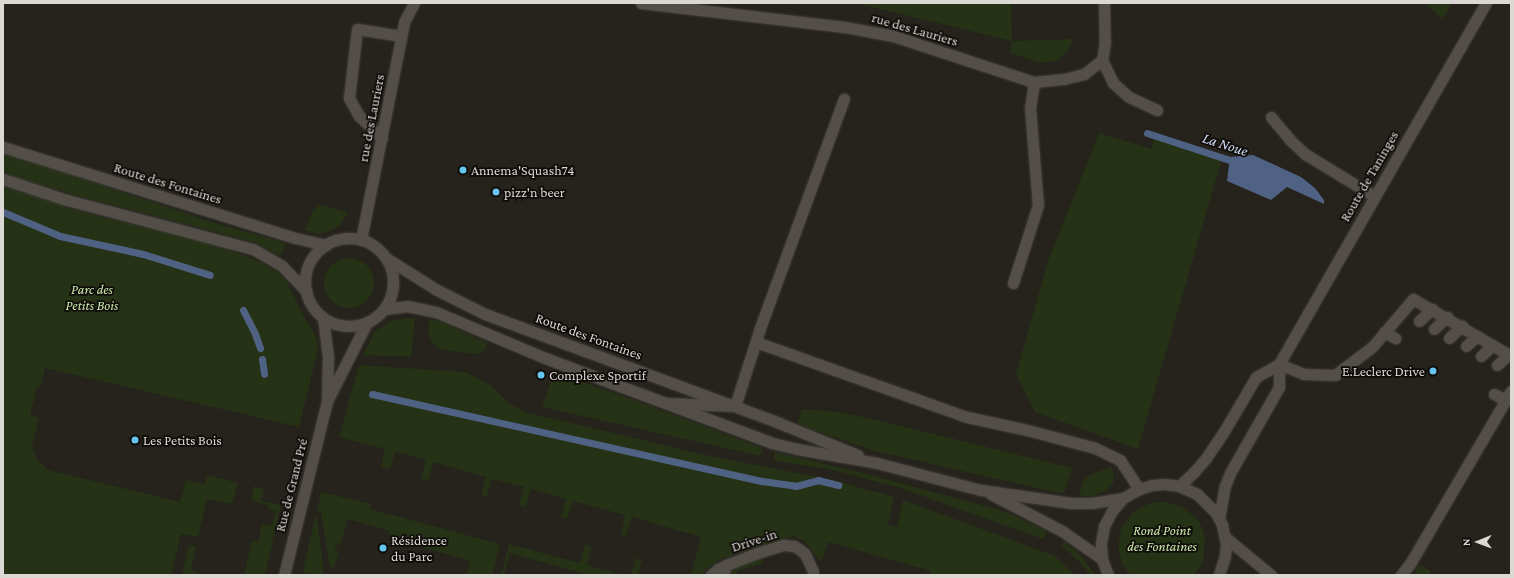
<!DOCTYPE html>
<meta charset="utf-8">
<style>
body{margin:0}
#map{position:relative;width:1514px;height:578px;overflow:hidden;background:#26221c;font-family:"Crimson Pro",serif}
div>[style]{position:absolute}
[style*='--x']{left:calc(var(--x)*1px);top:calc(var(--y)*1px);width:calc(var(--w)*1px);rotate:calc(var(--a)*1deg)}
.green>*{inset:0;background:#253216}
.round{border-radius:50%}
.water>*{inset:0;background:#506284}
.stream>*{height:7px;margin:-3.5px;padding:0 3.5px;transform-origin:3.5px;border-radius:3.5px;background:#506284}
.roads{filter:drop-shadow(0 0 1px #403c38) drop-shadow(0 0 1px #403c38)}
.service>*{height:11px;margin:-5.5px;padding:0 5.5px;transform-origin:5.5px;border-radius:5.5px;background:#534e48}
.minor>*{height:11px;margin:-5.5px;padding:0 5.5px;transform-origin:5.5px;border-radius:5.5px;background:#534e48}
.tertiary>*{height:11px;margin:-5.5px;padding:0 5.5px;transform-origin:5.5px;border-radius:5.5px;background:#534e48}
.tertiary>.ring{margin:-5.5px;padding:0;box-sizing:content-box;background:none;border:11px solid #534e48;border-radius:50%}
.secondary>*{height:11px;margin:-5.5px;padding:0 5.5px;transform-origin:5.5px;border-radius:5.5px;background:#534e48}
.dots>*{width:11px;height:11px;translate:-50% -50%;box-sizing:border-box;border:2px solid #0e0b09;border-radius:50%}
span{translate:-50% -50%;white-space:nowrap;text-align:center;line-height:1.15;-webkit-text-stroke:3.5px #0e0b09;paint-order:stroke}
.street-label{font-size:14px;color:#dcd9d5}
.poi-label{font-size:14px;color:#dcd9d5}
.left{translate:0 -50%;text-align:left}
.right{translate:-100% -50%;text-align:right}
.park-label{font-size:14px;color:#cceaab;font-style:italic}
.water-label{font-size:15px;color:#cfdcf4;font-style:italic}
.frame{position:absolute;inset:0;border:4px solid #dcd9d5;pointer-events:none}
.north{position:absolute;left:1458px;top:522px;width:40px;height:40px;-webkit-text-stroke:3px #0e0b09;paint-order:stroke;rotate:269deg;font-size:11px;font-weight:700;line-height:16px;text-align:center;color:#dcd9d5}
.north::after{content:'';display:block;margin:auto;width:14px;height:18px;background:#dcd9d5;clip-path:polygon(50% 0,100% 100%,50% 72%,0 100%)}
</style>
<div id="map">
<div class="green">
<div style="clip-path:polygon(856px 3px,1011px 3px,1012px 41px,1073px 39px,1067px 52px,1055px 61px,1041px 63px,1010px 53px,1012px 41px)"></div>
<div style="clip-path:polygon(1424px 3px,1452px 3px,1443px 19px)"></div>
<div style="clip-path:polygon(1099px 133px,1152px 149px,1154px 139px,1222px 158px,1138px 449px,1035px 412px,1016px 374px,1049px 258px)"></div>
<div style="clip-path:polygon(3px 152px,218px 224px,286px 243px,280px 256px,254px 242px,78px 196px,15px 177px,3px 172px)"></div>
<div style="clip-path:polygon(3px 186px,94px 215px,216px 245px,261px 262px,279px 273px,288px 283px,302px 313px,315px 335px,319px 346px,299px 427px,45px 368px,40px 388px,37px 387px,30px 415px,39px 418px,32px 447px,37px 459px,48px 470px,180px 502px,186px 480px,205px 484px,207px 475px,238px 483px,232px 504px,207px 499px,198px 537px,181px 534px,171px 575px,3px 575px)"></div>
<div style="clip-path:polygon(319px 205px,323px 205px,348px 213px,339px 226px,330px 231px,319px 234px,305px 230px,312px 212px)"></div>
<div class="round" style="left:324px;top:258px;width:50px;height:50px"></div>
<div style="clip-path:polygon(407px 318px,415px 318px,411px 357px,363px 355px,375px 331px,391px 321px)"></div>
<div style="clip-path:polygon(430px 319px,442px 322px,488px 343px,483px 352px,476px 354px,442px 350px,431px 342px,428px 330px)"></div>
<div style="clip-path:polygon(359px 365px,466px 372px,490px 385px,510px 404px,525px 412px,706px 455px,833px 480px,894px 497px,888px 525px,897px 527px,903px 500px,1055px 556px,1075px 575px,930px 575px,931px 571px,828px 542px,822px 560px,818px 559px,804px 541px,794px 536px,785px 538px,722px 559px,707px 568px,702px 575px,691px 575px,701px 537px,632px 517px,626px 536px,621px 534px,625px 515px,573px 501px,567px 519px,561px 517px,566px 499px,531px 489px,525px 507px,519px 505px,524px 487px,492px 479px,487px 497px,481px 495px,486px 477px,433px 462px,428px 481px,421px 478px,426px 460px,395px 452px,390px 469px,381px 467px,385px 449px,339px 437px)"></div>
<div style="clip-path:polygon(554px 372px,642px 403px,763px 448px,760px 456px,756px 455px,542px 407px)"></div>
<div style="clip-path:polygon(802px 409px,839px 412px,886px 422px,1072px 468px,1064px 493px,1054px 492px,871px 450px,797px 424px)"></div>
<div style="clip-path:polygon(774px 452px,863px 473px,985px 506px,1006px 512px,1047px 531px,1043px 539px,900px 488px,833px 470px,777px 461px,774px 459px)"></div>
<div style="clip-path:polygon(1112px 467px,1114px 478px,1113px 483px,1105px 491px,1091px 497px,1079px 495px,1084px 479px,1092px 474px)"></div>
<div style="clip-path:polygon(254px 486px,264px 489px,261px 501px,281px 505px,265px 575px,244px 575px,252px 541px,258px 542px,262px 524px,272px 526px,276px 511px,268px 509px,268px 505px,251px 500px)"></div>
<div style="clip-path:polygon(321px 492px,371px 504px,370px 509px,500px 544px,492px 575px,467px 575px,470px 561px,388px 537px,389px 531px,348px 519px,340px 545px,336px 544px,335px 550px,339px 551px,334px 568px,330px 567px,321px 513px,317px 511px)"></div>
<div style="clip-path:polygon(1158px 502px,1167px 502px,1184px 508px,1198px 520px,1202px 528px,1205px 537px,1204px 555px,1202px 564px,1194px 575px,1130px 575px,1122px 563px,1118px 545px,1122px 527px,1133px 512px,1149px 504px)"></div>
<div style="clip-path:polygon(315px 517px,317px 518px,324px 575px,313px 575px,303px 572px)"></div>
<div style="clip-path:polygon(1064px 541px,1083px 558px,1095px 575px,1090px 575px,1080px 562px,1061px 545px)"></div>
<div style="clip-path:polygon(509px 544px,580px 563px,585px 544px,592px 546px,587px 565px,623px 575px,588px 575px,510px 553px,504px 575px,501px 575px)"></div>
<div style="clip-path:polygon(189px 545px,196px 546px,191px 571px,204px 575px,182px 575px)"></div>
<div style="clip-path:polygon(636px 558px,642px 560px,638px 575px,631px 575px)"></div>
<div style="clip-path:polygon(762px 558px,763px 563px,738px 571px,736px 575px,730px 575px,737px 567px)"></div>
<div style="clip-path:polygon(1419px 565px,1431px 571px,1429px 575px,1414px 575px)"></div>
</div>
<div class="water">
<div style="clip-path:polygon(1253px 155px,1301px 177px,1315px 188px,1324px 200px,1324px 204px,1287px 187px,1271px 200px,1227px 181px,1230px 157px)"></div>
</div>
<div class="stream">
<div style="--x:1147;--y:133;--w:97;--a:18.1"></div>
<div style="--x:3;--y:212;--w:62;--a:22.8"></div>
<div style="--x:60;--y:236;--w:85;--a:12.2"></div>
<div style="--x:143;--y:254;--w:70;--a:17.4"></div>
<div style="--x:243;--y:310;--w:27;--a:63"></div>
<div style="--x:255;--y:334;--w:15;--a:70"></div>
<div style="--x:262;--y:359;--w:15;--a:82"></div>
<div style="--x:372;--y:394;--w:400;--a:12.6"></div>
<div style="--x:762;--y:481;--w:34;--a:8"></div>
<div style="--x:796;--y:486;--w:23;--a:-15"></div>
<div style="--x:818;--y:480;--w:21;--a:14"></div>
</div>
<div class="roads">
<div class="service">
<div style="--x:1104;--y:3;--w:39;--a:89"></div>
<div style="--x:1105;--y:42;--w:18;--a:99"></div>
<div style="--x:1102;--y:60;--w:25;--a:64"></div>
<div style="--x:1113;--y:83;--w:21;--a:41"></div>
<div style="--x:1129;--y:97;--w:31;--a:25"></div>
<div style="--x:1271;--y:117;--w:30;--a:50"></div>
<div style="--x:1290;--y:140;--w:21;--a:43"></div>
<div style="--x:1305;--y:154;--w:81;--a:31.3"></div>
<div style="--x:382;--y:138;--w:32;--a:-136"></div>
<div style="--x:359;--y:116;--w:21;--a:-119"></div>
<div style="--x:349;--y:98;--w:69;--a:-83.4"></div>
<div style="--x:357;--y:29;--w:45;--a:9"></div>
<div style="--x:1013;--y:283;--w:82;--a:-72.2"></div>
<div style="--x:1038;--y:205;--w:97;--a:-94.7"></div>
<div style="--x:1030;--y:108;--w:26;--a:-81"></div>
<div style="--x:1034;--y:82;--w:30;--a:-6"></div>
<div style="--x:1064;--y:79;--w:21;--a:-14"></div>
<div style="--x:1084;--y:74;--w:23;--a:-38"></div>
<div style="--x:1419;--y:321;--w:18;--a:-43"></div>
<div style="--x:1434;--y:329;--w:18;--a:-43"></div>
<div style="--x:1384;--y:332;--w:13;--a:29"></div>
<div style="--x:1449;--y:338;--w:18;--a:-43"></div>
<div style="--x:756;--y:342;--w:224;--a:19.6"></div>
<div style="--x:967;--y:417;--w:61;--a:12.2"></div>
<div style="--x:1027;--y:430;--w:70;--a:14.8"></div>
<div style="--x:1095;--y:448;--w:28;--a:26"></div>
<div style="--x:1120;--y:460;--w:35;--a:57"></div>
<div style="--x:1466;--y:346;--w:15;--a:-42"></div>
<div style="--x:1481;--y:356;--w:16;--a:-43"></div>
<div style="--x:1279;--y:364;--w:27;--a:22"></div>
<div style="--x:1304;--y:374;--w:31;--a:2"></div>
<div style="--x:1335;--y:375;--w:46;--a:-37.1"></div>
<div style="--x:1372;--y:347;--w:63;--a:-49.5"></div>
<div style="--x:1413;--y:299;--w:113;--a:30.2"></div>
<div style="--x:1497;--y:365;--w:15;--a:-42"></div>
<div style="--x:1494;--y:394;--w:13;--a:27"></div>
<div style="--x:667;--y:403;--w:68;--a:2.5"></div>
<div style="--x:735;--y:406;--w:82;--a:-72.2"></div>
<div style="--x:760;--y:328;--w:244;--a:-69.9"></div>
<div style="--x:1225;--y:537;--w:60;--a:39.6"></div>
<div style="--x:711;--y:575;--w:9;--a:-41"></div>
<div style="--x:718;--y:569;--w:9;--a:-27"></div>
<div style="--x:723;--y:575;--w:10;--a:-73"></div>
<div style="--x:726;--y:565;--w:33;--a:-21"></div>
<div style="--x:757;--y:553;--w:28;--a:-17"></div>
<div style="--x:784;--y:545;--w:10;--a:6"></div>
<div style="--x:794;--y:546;--w:6;--a:31"></div>
<div style="--x:799;--y:549;--w:8;--a:40"></div>
<div style="--x:805;--y:554;--w:19;--a:65"></div>
<div style="--x:1401;--y:575;--w:16;--a:-52"></div>
<div style="--x:1411;--y:562;--w:198;--a:-59.7"></div>
</div>
<div class="minor">
<div style="--x:641;--y:3;--w:205;--a:6.7"></div>
<div style="--x:845;--y:27;--w:49;--a:10.6"></div>
<div style="--x:893;--y:36;--w:148;--a:18.1"></div>
<div style="--x:361;--y:240;--w:222;--a:-78.8"></div>
<div style="--x:404;--y:22;--w:21;--a:-62"></div>
<div style="--x:328;--y:399;--w:86;--a:-63.1"></div>
<div style="--x:284;--y:575;--w:179;--a:-76.1"></div>
<div style="--x:327;--y:401;--w:44;--a:-88.7"></div>
<div style="--x:328;--y:357;--w:40;--a:-97.1"></div>
</div>
<div class="tertiary">
<div style="--x:3;--y:147;--w:306;--a:17.3"></div>
<div style="--x:295;--y:238;--w:32;--a:13"></div>
<div style="--x:3;--y:179;--w:67;--a:18.2"></div>
<div style="--x:67;--y:200;--w:192;--a:14.8"></div>
<div style="--x:253;--y:249;--w:34;--a:30"></div>
<div style="--x:282;--y:266;--w:35;--a:46"></div>
<div class="ring" style="left:305px;top:238px;width:77px;height:77px"></div>
<div style="--x:386;--y:258;--w:60;--a:32.1"></div>
<div style="--x:437;--y:290;--w:54;--a:26.6"></div>
<div style="--x:485;--y:314;--w:314;--a:20.3"></div>
<div style="--x:779;--y:423;--w:85;--a:22.1"></div>
<div style="--x:384;--y:309;--w:23;--a:-7"></div>
<div style="--x:407;--y:306;--w:30;--a:12"></div>
<div style="--x:436;--y:312;--w:118;--a:22.9"></div>
<div style="--x:545;--y:358;--w:242;--a:20.5"></div>
<div style="--x:772;--y:443;--w:26;--a:13"></div>
<div style="--x:797;--y:449;--w:81;--a:9.9"></div>
<div style="--x:877;--y:463;--w:107;--a:14.6"></div>
<div style="--x:981;--y:490;--w:91;--a:8.2"></div>
<div style="--x:1071;--y:503;--w:21;--a:0"></div>
<div style="--x:1092;--y:503;--w:31;--a:-9"></div>
<div style="--x:991;--y:494;--w:80;--a:27.5"></div>
<div style="--x:1062;--y:531;--w:49;--a:35"></div>
</div>
<div class="secondary">
<div style="--x:1179;--y:486;--w:21;--a:-43"></div>
<div style="--x:1194;--y:472;--w:18;--a:-49"></div>
<div style="--x:1206;--y:458;--w:30;--a:-56"></div>
<div style="--x:1223;--y:433;--w:65;--a:-59.5"></div>
<div style="--x:1256;--y:377;--w:26;--a:-29"></div>
<div style="--x:1219;--y:519;--w:34;--a:-80"></div>
<div style="--x:1225;--y:486;--w:14;--a:-69"></div>
<div style="--x:1230;--y:473;--w:99;--a:-60.3"></div>
<div style="--x:1279;--y:387;--w:23;--a:-90"></div>
<div style="--x:1279;--y:364;--w:416;--a:-60.2"></div>
<div style="--x:1108;--y:575;--w:17;--a:-111"></div>
<div style="--x:1102;--y:559;--w:16;--a:-94"></div>
<div style="--x:1101;--y:543;--w:17;--a:-80"></div>
<div style="--x:1104;--y:526;--w:17;--a:-62"></div>
<div style="--x:1112;--y:511;--w:17;--a:-50"></div>
<div style="--x:1123;--y:498;--w:18;--a:-29"></div>
<div style="--x:1139;--y:489;--w:14;--a:-17"></div>
<div style="--x:1152;--y:485;--w:13;--a:-4"></div>
<div style="--x:1165;--y:484;--w:14;--a:8"></div>
<div style="--x:1179;--y:486;--w:20;--a:24"></div>
<div style="--x:1197;--y:494;--w:27;--a:45"></div>
<div style="--x:1216;--y:513;--w:13;--a:63"></div>
<div style="--x:1222;--y:525;--w:19;--a:78"></div>
<div style="--x:1226;--y:544;--w:12;--a:95"></div>
<div style="--x:1225;--y:556;--w:20;--a:108"></div>
</div>
</div>
<div class="dots">
<div style="left:463px;top:170px;background:#66c4ef"></div>
<div style="left:496px;top:192px;background:#66c4ef"></div>
<div style="left:1433px;top:371px;background:#66c4ef"></div>
<div style="left:541px;top:375px;background:#66c4ef"></div>
<div style="left:135px;top:440px;background:#66c4ef"></div>
<div style="left:383px;top:548px;background:#66c4ef"></div>
</div>
<div class="street-label">
<span style="left:915px;top:29px;rotate:16deg">rue des Lauriers</span>
<span style="left:371px;top:118px;rotate:-79deg">rue des Lauriers</span>
<span style="left:1369px;top:176px;rotate:-60deg">Route de Taninges</span>
<span style="left:168px;top:183px;rotate:17deg">Route des Fontaines</span>
<span style="left:589px;top:336px;rotate:20deg">Route des Fontaines</span>
<span style="left:291px;top:485px;rotate:-76deg">Rue de Grand Pré</span>
<span style="left:754px;top:540px;rotate:-18deg">Drive-in</span>
</div>
<div class="poi-label">
<span class="left" style="left:471px;top:170px">Annema'Squash74</span>
<span class="left" style="left:504px;top:192px">pizz'n beer</span>
<span class="right" style="left:1425px;top:371px">E.Leclerc Drive</span>
<span class="left" style="left:549px;top:375px">Complexe Sportif</span>
<span class="left" style="left:143px;top:440px">Les Petits Bois</span>
<span class="left" style="left:391px;top:548px">Résidence<br>du Parc</span>
</div>
<div class="park-label">
<span style="left:92px;top:297px">Parc des<br>Petits Bois</span>
<span style="left:1162px;top:538px">Rond Point<br>des Fontaines</span>
</div>
<div class="water-label">
<span style="left:1225px;top:145px;rotate:18deg">La Noue</span>
</div>
<div class="frame"></div>
<div class="north">N</div>
</div>
